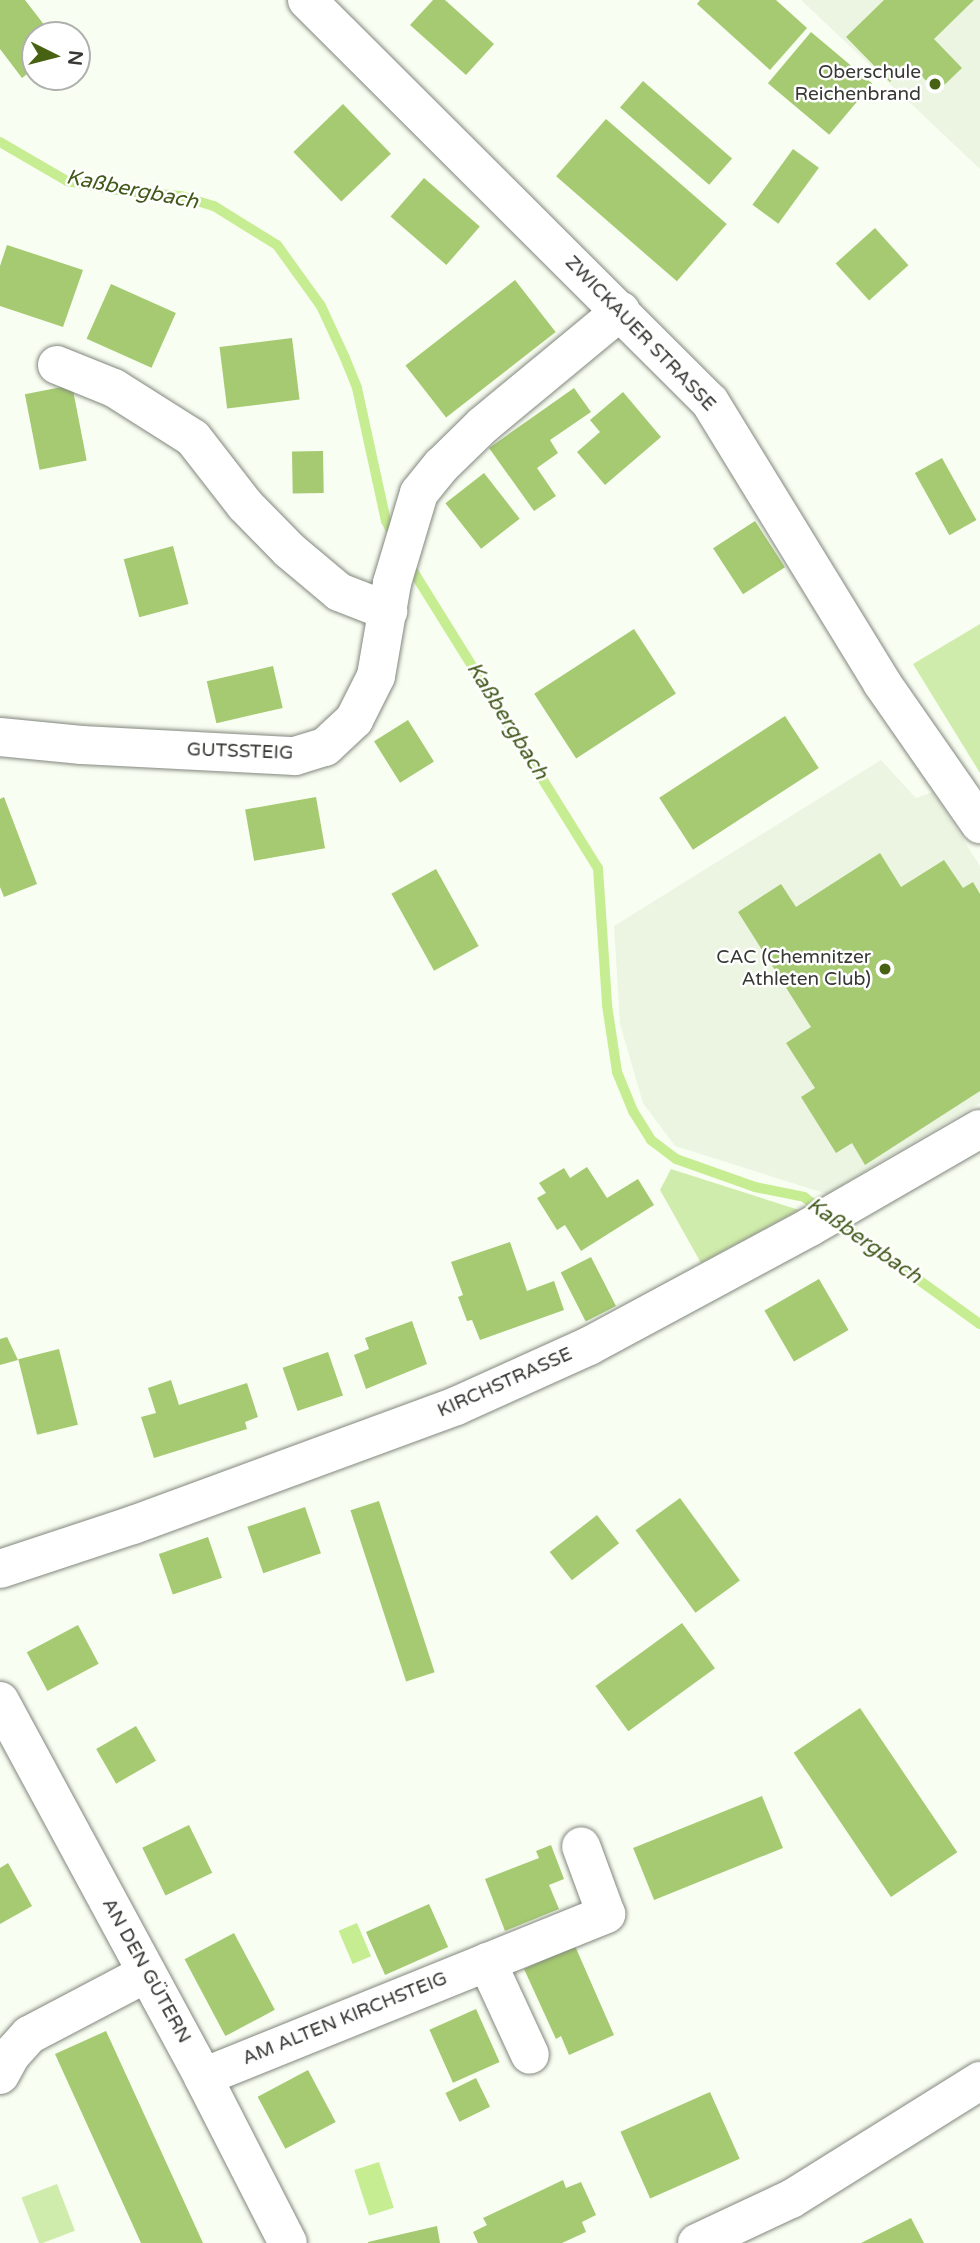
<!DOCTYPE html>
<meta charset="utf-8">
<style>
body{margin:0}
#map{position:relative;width:980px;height:2243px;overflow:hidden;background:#f9fef3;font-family:"Varela Round",sans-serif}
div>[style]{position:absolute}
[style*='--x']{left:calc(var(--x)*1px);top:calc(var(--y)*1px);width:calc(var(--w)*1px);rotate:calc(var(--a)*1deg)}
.built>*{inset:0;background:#ecf5e2}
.green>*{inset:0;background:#d0ecac;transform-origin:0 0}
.water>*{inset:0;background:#c7ed93;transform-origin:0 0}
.stream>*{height:10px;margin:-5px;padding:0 5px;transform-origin:5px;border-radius:5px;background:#c7ed93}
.building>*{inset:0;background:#a5ca71;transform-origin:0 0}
.roads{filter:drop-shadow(0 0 2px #82877d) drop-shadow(0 0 2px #82877d)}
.minor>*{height:38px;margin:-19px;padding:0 19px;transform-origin:19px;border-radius:19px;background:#fff}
.major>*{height:38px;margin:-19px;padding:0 19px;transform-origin:19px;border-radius:19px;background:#fff}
.dots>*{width:19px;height:19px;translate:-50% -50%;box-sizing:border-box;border:4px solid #fff;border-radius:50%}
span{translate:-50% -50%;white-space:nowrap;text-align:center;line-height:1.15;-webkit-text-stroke:5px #fff;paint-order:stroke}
.poi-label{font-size:19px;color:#373935}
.right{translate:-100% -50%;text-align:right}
.street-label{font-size:19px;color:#373935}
.water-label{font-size:21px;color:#42591b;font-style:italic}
.north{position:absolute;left:21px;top:21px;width:70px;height:70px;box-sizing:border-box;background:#fff;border:2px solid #afb0ae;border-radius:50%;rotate:96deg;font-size:19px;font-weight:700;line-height:28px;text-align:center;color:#373935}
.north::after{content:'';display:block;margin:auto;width:24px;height:32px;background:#476212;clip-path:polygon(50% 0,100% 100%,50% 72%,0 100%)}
</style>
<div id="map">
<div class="built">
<div style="clip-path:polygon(801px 0,980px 0,980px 169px)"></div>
<div style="clip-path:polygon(881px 760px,916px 798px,933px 792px,980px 866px,980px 1103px,827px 1194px,675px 1146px,643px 1103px,620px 1024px,614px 926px)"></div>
</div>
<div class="green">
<div style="clip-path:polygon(980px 624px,980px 773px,913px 664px)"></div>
<div style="clip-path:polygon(671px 1169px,799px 1210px,701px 1263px,660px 1190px)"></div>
<div style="left:57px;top:2184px;width:50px;height:38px;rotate:69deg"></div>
</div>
<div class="water">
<div style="left:357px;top:1923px;width:36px;height:20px;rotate:67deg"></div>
<div style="left:379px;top:2162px;width:48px;height:26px;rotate:72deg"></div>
</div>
<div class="stream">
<div style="--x:0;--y:142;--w:78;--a:30.2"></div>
<div style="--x:67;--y:181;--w:58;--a:10"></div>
<div style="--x:124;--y:191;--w:57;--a:5"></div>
<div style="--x:181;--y:196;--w:34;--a:17"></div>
<div style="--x:214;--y:206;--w:74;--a:31.8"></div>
<div style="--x:277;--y:245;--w:75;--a:54.2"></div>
<div style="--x:321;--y:306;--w:57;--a:65.2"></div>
<div style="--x:345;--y:358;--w:32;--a:68"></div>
<div style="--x:357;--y:388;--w:136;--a:77.7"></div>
<div style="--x:386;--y:521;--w:17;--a:62"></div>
<div style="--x:408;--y:563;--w:359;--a:58.1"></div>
<div style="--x:598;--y:868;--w:137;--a:86.2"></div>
<div style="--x:607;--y:1005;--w:68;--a:81.5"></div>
<div style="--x:617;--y:1072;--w:42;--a:67.7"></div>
<div style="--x:633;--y:1111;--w:34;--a:58"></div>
<div style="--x:651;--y:1140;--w:31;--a:37"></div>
<div style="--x:676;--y:1159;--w:84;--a:19.5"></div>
<div style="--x:755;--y:1187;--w:50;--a:11.5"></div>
<div style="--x:804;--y:1197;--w:25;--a:37"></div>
<div style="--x:837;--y:1221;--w:176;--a:35.8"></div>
</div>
<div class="building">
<div style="clip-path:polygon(0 0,25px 0,52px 35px,35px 35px,35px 68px,22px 78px,0 49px)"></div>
<div style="clip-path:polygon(433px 0,445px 0,494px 44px,466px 75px,410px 25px)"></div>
<div style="clip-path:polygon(700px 0,776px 0,807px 28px,770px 70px,697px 4px)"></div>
<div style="clip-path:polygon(884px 0,974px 0,934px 39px,962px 68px,937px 92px,909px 63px,890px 82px,846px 37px)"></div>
<div style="left:811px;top:32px;width:80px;height:67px;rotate:40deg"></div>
<div style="left:643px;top:81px;width:118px;height:35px;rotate:41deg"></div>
<div style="left:343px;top:104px;width:69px;height:69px;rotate:46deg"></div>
<div style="left:606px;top:119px;width:160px;height:76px;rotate:41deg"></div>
<div style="left:793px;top:149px;width:32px;height:69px;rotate:36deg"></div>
<div style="left:424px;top:178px;width:74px;height:51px;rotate:41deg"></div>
<div style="left:875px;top:228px;width:50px;height:53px;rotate:48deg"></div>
<div style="clip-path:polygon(7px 245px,83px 270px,63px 327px,0 306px,0 266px)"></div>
<div style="left:515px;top:280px;width:66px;height:139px;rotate:52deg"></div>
<div style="left:111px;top:284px;width:71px;height:60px;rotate:24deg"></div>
<div style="left:292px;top:338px;width:62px;height:73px;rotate:83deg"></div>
<div style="left:72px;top:385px;width:77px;height:48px;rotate:79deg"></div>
<div style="clip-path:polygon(574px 388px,591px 412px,550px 440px,558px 453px,537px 468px,556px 496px,534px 511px,489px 448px)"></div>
<div style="clip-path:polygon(623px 392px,661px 437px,605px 485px,577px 452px,600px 432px,590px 420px)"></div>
<div style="left:323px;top:451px;width:42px;height:31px;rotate:89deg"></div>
<div style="left:942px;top:458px;width:71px;height:31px;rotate:61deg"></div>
<div style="left:484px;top:473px;width:58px;height:49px;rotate:52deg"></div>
<div style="left:755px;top:521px;width:55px;height:50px;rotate:57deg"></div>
<div style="left:173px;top:546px;width:60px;height:51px;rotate:75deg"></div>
<div style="left:634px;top:629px;width:77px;height:119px;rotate:57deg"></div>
<div style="left:273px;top:666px;width:43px;height:68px;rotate:77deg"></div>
<div style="left:785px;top:716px;width:62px;height:150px;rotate:57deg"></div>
<div style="left:408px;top:720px;width:49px;height:40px;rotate:58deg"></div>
<div style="clip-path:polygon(4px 797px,37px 884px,4px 897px,0 887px,0 799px)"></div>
<div style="left:316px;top:797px;width:52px;height:72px;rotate:80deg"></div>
<div style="clip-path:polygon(880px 853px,901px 887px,944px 860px,963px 888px,973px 882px,980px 894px,980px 1091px,865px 1165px,852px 1143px,836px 1153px,801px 1097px,815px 1088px,786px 1043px,811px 1027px,738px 912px,781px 884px,796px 907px)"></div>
<div style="left:436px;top:869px;width:88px;height:51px;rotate:61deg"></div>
<div style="clip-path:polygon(587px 1167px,607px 1198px,638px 1179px,654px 1205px,581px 1251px,565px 1225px,557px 1230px,537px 1198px,546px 1193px,539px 1183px,564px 1168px,570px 1178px)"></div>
<div style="clip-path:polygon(510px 1242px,527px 1291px,554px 1281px,564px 1310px,480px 1340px,472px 1320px,467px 1321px,458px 1297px,463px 1295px,451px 1262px)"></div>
<div style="left:591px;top:1257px;width:55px;height:34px;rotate:63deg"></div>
<div style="left:819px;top:1279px;width:59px;height:63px;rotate:60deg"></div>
<div style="clip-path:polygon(412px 1321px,427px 1364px,366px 1389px,354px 1355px,369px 1349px,365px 1338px)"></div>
<div style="clip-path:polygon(7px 1337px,18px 1360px,0 1365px,0 1339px)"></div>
<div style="left:59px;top:1349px;width:78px;height:42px;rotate:76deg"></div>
<div style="left:328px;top:1352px;width:46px;height:48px;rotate:71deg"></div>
<div style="clip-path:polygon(171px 1380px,179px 1405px,247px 1383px,258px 1417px,245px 1422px,247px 1429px,154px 1458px,141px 1417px,156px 1413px,148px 1388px)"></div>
<div style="left:680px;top:1498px;width:102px;height:55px;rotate:54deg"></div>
<div style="left:379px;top:1501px;width:180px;height:30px;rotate:72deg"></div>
<div style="left:305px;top:1507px;width:49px;height:61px;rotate:71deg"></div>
<div style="left:597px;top:1515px;width:36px;height:60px;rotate:52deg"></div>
<div style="left:208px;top:1537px;width:43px;height:52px;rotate:71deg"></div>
<div style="left:682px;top:1623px;width:56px;height:107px;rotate:54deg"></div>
<div style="left:78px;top:1625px;width:44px;height:58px;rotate:62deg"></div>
<div style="left:860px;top:1708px;width:174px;height:80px;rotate:56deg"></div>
<div style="left:136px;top:1726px;width:40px;height:46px;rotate:60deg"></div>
<div style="left:762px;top:1796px;width:56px;height:139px;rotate:68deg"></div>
<div style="left:189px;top:1825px;width:53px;height:52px;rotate:64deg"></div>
<div style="clip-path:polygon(551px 1845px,564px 1879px,549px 1885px,559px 1909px,505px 1931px,485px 1879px,539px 1858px,536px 1851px)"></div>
<div style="clip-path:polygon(8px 1863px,32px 1906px,0 1924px,0 1868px)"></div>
<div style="left:429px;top:1904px;width:47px;height:69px;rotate:66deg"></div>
<div style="left:234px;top:1933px;width:87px;height:56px;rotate:62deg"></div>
<div style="clip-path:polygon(575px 1946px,614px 2035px,569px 2055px,561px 2036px,556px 2039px,524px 1969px)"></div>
<div style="left:476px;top:2009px;width:58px;height:51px;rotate:66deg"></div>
<div style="clip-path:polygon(106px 2031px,128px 2079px,203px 2243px,141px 2243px,55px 2054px)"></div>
<div style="left:308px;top:2070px;width:59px;height:57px;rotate:62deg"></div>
<div style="left:476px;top:2078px;width:32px;height:34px;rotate:64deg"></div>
<div style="left:710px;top:2092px;width:73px;height:98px;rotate:66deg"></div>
<div style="clip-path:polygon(563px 2180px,566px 2188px,581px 2182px,596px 2215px,582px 2222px,586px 2232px,562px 2243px,478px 2243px,473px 2232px,487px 2225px,483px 2218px)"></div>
<div style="clip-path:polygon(911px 2218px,924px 2243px,861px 2243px)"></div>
<div style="clip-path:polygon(437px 2226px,440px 2243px,368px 2243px,368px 2242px)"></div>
</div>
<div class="roads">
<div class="minor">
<div style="--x:57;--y:365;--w:61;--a:22"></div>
<div style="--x:114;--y:388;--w:93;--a:32.3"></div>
<div style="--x:193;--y:438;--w:85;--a:52.2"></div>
<div style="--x:245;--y:505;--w:63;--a:45.6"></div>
<div style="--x:289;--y:550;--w:65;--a:40"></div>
<div style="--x:339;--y:592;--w:53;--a:21.2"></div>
<div style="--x:0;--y:737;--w:82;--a:5.6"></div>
<div style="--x:82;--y:745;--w:213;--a:3"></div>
<div style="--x:295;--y:756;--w:31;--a:-17"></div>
<div style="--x:325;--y:747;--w:40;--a:-43"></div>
<div style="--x:354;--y:720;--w:49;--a:-63.4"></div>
<div style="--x:376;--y:676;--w:94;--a:-80.2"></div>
<div style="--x:392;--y:583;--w:94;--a:-73.3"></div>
<div style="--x:419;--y:493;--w:36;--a:-51"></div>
<div style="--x:442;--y:465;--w:57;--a:-44.3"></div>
<div style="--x:483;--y:425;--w:179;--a:-39.6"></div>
<div style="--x:0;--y:1569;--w:140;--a:-18.3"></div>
<div style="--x:133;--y:1525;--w:344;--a:-20.2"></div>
<div style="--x:456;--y:1406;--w:146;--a:-24.3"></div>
<div style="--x:589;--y:1346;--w:251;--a:-28.3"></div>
<div style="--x:810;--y:1227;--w:196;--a:-30"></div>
<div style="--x:0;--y:1701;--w:427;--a:61.6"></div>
<div style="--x:203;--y:2077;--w:186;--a:62.9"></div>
<div style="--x:487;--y:1962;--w:102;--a:65.2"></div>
<div style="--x:0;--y:2075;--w:23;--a:-61"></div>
<div style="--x:11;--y:2055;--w:27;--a:-48"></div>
<div style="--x:29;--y:2035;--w:133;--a:-27.7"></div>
<div style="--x:203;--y:2077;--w:435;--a:-22"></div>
<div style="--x:606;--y:1914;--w:72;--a:-110.2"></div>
<div style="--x:697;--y:2243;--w:104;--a:-25.1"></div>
<div style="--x:791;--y:2199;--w:223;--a:-32"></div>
</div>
<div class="major">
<div style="--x:307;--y:0;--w:569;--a:44.93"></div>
<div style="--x:710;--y:402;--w:329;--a:58.5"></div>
<div style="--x:882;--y:683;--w:172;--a:55.2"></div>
</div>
</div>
<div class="dots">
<div style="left:935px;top:84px;background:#476212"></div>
<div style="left:885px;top:969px;background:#476212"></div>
</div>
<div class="poi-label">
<span class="right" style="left:921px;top:84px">Oberschule<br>Reichenbrand</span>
<span class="right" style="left:871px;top:969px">CAC (Chemnitzer<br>Athleten Club)</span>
</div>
<div class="street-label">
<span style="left:640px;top:334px;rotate:46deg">ZWICKAUER STRASSE</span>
<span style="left:240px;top:752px;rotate:2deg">GUTSSTEIG</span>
<span style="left:505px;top:1383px;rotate:-24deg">KIRCHSTRASSE</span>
<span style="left:146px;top:1971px;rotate:61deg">AN DEN GÜTERN</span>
<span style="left:345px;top:2019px;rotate:-22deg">AM ALTEN KIRCHSTEIG</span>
</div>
<div class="water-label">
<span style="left:132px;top:190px;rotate:11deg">Kaßbergbach</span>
<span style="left:507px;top:721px;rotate:58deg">Kaßbergbach</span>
<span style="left:864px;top:1241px;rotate:35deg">Kaßbergbach</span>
</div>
<div class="north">N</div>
</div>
